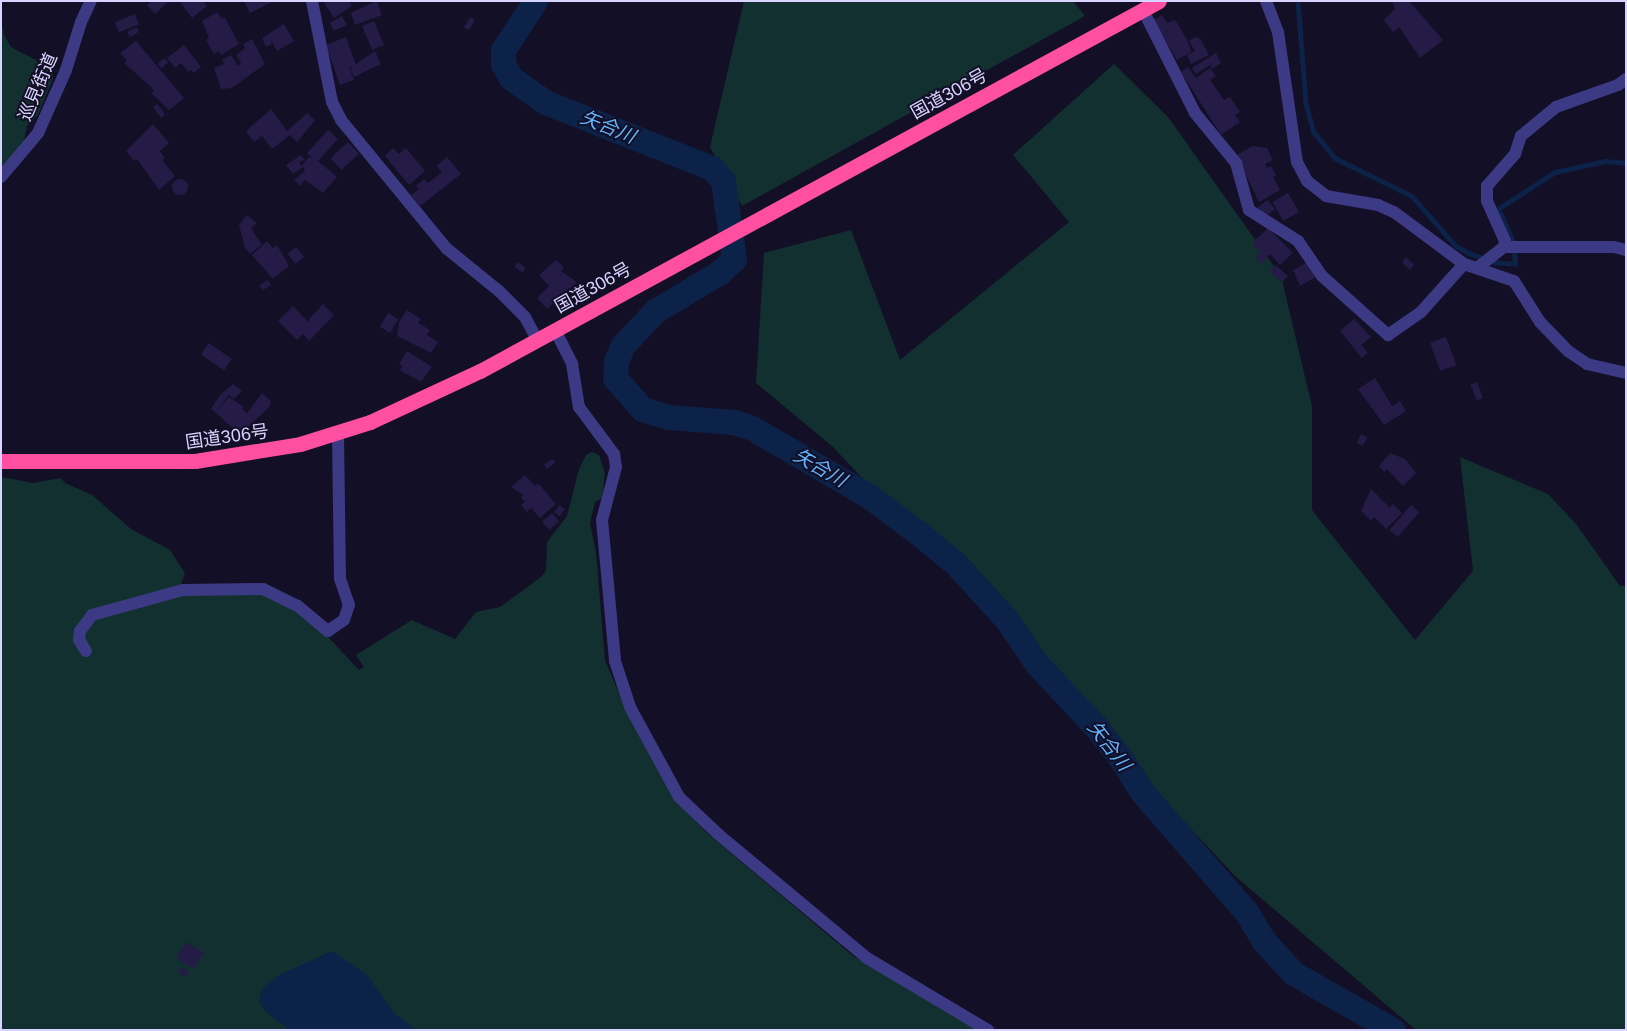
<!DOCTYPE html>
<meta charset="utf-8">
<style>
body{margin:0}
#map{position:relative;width:1627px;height:1031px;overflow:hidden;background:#130f26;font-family:Arial,"Noto Sans JP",sans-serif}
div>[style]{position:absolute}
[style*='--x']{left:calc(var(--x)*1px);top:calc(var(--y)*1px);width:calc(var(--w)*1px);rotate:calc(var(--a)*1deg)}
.green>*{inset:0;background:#12302f}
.water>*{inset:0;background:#0c2248}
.stream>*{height:4.5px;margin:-2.25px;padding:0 2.25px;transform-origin:2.25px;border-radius:2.25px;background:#0c2248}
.river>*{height:25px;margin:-12.5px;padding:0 12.5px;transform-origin:12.5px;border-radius:12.5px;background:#0c2248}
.building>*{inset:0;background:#241b47;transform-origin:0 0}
.round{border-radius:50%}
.street>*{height:12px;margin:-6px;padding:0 6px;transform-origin:6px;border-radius:6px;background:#3d3a85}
.highway>*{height:15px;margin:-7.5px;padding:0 7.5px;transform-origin:7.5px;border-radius:7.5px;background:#ff4fa3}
span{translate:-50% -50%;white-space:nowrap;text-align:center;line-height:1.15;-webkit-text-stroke:4px #130f26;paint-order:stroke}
.street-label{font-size:18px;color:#d9d4ff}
.water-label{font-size:19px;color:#62b6ff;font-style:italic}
.frame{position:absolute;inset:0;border:2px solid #d9d4ff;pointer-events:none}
</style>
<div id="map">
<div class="green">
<div style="clip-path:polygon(744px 1px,1073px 1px,1085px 16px,742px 206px,710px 147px)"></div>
<div style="clip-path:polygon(1px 19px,4px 35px,11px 47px,53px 69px,53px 79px,38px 115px,27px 126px,23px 147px,1px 171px)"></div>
<div style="clip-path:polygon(1114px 64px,1168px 117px,1281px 276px,1312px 406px,1312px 510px,1415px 640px,1473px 571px,1460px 457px,1548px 494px,1576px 524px,1620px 586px,1626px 586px,1626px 1030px,1416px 1030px,1235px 876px,833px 447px,756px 383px,764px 253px,851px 230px,900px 360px,1069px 222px,1013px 155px)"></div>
<div style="clip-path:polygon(592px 452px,599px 455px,605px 473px,602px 498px,595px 502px,590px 523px,596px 552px,605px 660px,625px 708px,676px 801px,706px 832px,853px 956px,978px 1030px,1px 1030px,1px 477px,33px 483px,61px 478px,65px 483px,92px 495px,131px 529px,170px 550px,185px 573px,180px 587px,100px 608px,83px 636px,98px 617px,176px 596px,232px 591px,277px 597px,316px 624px,359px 670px,364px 667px,356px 655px,412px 620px,455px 639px,476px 612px,500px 607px,541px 577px,546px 571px,547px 542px,567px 516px,579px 469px,586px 455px)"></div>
</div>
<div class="water">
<div style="clip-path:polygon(332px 951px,367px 975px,395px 1014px,416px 1030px,289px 1030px,265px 1011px,259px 1001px,262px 989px,279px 975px)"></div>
</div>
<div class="stream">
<div style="--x:1298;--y:1;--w:102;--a:85.5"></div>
<div style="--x:1306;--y:103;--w:30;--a:75"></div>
<div style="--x:1314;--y:132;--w:33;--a:51"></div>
<div style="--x:1335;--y:158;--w:86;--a:26.3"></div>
<div style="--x:1412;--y:196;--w:67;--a:48.7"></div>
<div style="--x:1456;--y:246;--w:15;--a:28"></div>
<div style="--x:1469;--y:253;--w:27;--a:20"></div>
<div style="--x:1494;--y:262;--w:21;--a:5"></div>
<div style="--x:1515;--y:264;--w:22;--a:-95"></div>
<div style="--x:1513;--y:242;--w:36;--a:-114"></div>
<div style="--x:1498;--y:209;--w:68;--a:-33"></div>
<div style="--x:1555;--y:172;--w:51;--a:-12.4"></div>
<div style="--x:1605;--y:161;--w:21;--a:5"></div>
</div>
<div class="river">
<div style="--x:535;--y:1;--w:59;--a:123.1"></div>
<div style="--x:503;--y:50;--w:14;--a:90"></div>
<div style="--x:503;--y:64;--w:16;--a:60"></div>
<div style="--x:511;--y:78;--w:42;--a:35.2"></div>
<div style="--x:545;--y:102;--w:180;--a:21.6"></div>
<div style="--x:712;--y:168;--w:17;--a:50"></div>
<div style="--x:723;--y:181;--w:79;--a:82"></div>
<div style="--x:734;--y:259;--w:19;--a:137"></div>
<div style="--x:720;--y:272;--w:76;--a:149"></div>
<div style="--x:655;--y:311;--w:47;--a:133.3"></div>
<div style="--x:623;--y:345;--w:17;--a:114"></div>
<div style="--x:616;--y:361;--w:17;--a:93"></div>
<div style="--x:615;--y:378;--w:41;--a:48.9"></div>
<div style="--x:642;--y:409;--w:27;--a:17"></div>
<div style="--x:668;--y:417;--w:66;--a:4.3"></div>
<div style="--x:734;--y:422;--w:19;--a:18"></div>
<div style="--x:752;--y:428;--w:135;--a:30.2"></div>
<div style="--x:869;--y:496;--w:65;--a:36.9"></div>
<div style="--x:921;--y:535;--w:45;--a:39.6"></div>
<div style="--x:956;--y:564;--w:76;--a:47.7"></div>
<div style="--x:1007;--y:620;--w:53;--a:55.7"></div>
<div style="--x:1037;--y:664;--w:88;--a:46.8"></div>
<div style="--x:1097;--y:728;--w:41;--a:52"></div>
<div style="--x:1122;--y:760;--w:38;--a:58"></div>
<div style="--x:1142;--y:792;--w:160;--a:49"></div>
<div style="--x:1247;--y:913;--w:33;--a:59"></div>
<div style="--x:1264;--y:941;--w:43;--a:47.8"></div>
<div style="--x:1293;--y:973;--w:115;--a:29.7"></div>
</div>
<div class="building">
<div style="clip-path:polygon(151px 1px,169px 1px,155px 14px,147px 5px)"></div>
<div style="clip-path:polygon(179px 1px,203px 1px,207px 6px,192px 18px)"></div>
<div style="clip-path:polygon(244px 1px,274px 1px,250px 13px)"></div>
<div style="clip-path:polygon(323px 1px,349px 1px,352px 6px,334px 18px)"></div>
<div style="clip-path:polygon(377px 1px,382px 15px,355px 25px,351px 13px,354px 11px)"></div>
<div style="clip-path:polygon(1392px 1px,1409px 1px,1443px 40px,1420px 58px,1399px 27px,1393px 32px,1384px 20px,1395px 9px)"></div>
<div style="clip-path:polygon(217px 12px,222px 19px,225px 18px,239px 44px,221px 55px,219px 51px,214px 54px,206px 40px,209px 38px,202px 21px)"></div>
<div style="left:135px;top:14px;width:11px;height:22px;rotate:68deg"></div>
<div style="clip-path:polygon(1162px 15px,1167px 23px,1174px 20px,1178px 24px,1189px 44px,1191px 52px,1177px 60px,1153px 20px)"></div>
<div style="clip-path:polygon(342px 16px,347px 25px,334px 31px,330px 23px)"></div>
<div style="left:470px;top:17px;width:6px;height:12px;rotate:31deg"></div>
<div style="left:374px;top:21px;width:26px;height:13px;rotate:67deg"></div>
<div style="clip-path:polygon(284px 24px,294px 41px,277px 51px,269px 37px,272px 44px,266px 47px,262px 38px)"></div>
<div style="clip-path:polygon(137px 27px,139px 32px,130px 37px,127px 32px)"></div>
<div style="clip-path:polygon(346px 37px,356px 65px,349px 67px,354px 80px,340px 85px,326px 45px)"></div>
<div style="clip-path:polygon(1195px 37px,1200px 38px,1209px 55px,1191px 64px,1187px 55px,1195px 51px,1189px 41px)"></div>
<div style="clip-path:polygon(252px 39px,265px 64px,232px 88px,221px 89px,214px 68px,224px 64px,222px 60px,231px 55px,238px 66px,241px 63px,236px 55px,245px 48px,243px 44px)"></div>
<div style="clip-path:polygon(136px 41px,184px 98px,169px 110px,151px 93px,154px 91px,150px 86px,124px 63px,127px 61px,120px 53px)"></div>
<div style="clip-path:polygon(184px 45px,201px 67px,194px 73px,191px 70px,188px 72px,181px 63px,175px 68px,167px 58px)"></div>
<div style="clip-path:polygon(375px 51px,381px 64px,354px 77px,350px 68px)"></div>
<div style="clip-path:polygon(1216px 53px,1221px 63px,1212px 69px,1210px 65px,1196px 74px,1192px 68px)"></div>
<div style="left:164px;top:58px;width:6px;height:9px;rotate:45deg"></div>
<div style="clip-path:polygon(1188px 67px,1196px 78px,1210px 68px,1216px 76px,1210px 80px,1224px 100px,1230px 97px,1240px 112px,1235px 115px,1240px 122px,1221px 135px,1181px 72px)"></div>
<div style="clip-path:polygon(157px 104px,165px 114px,161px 118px,153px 107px)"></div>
<div style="clip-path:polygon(271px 109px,287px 131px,307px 113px,315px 120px,297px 142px,290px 135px,272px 149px,262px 136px,254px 142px,246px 131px)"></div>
<div style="clip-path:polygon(153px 124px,169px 143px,160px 151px,165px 158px,162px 160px,175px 176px,159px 190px,137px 159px,134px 161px,126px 151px)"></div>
<div style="clip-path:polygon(328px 130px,338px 139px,318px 161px,337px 177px,323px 193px,305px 180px,300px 186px,294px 180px,305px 171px,302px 165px,309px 157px,313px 159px,307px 153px)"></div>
<div style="left:348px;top:142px;width:16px;height:24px;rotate:47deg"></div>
<div style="clip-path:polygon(1253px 146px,1267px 148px,1273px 160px,1265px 164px,1267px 168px,1271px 166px,1276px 175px,1273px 177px,1280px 190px,1259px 202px,1236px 155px)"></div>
<div style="clip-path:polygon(393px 148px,399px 154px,406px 148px,425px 171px,409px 185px,385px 156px)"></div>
<div style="clip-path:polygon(301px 155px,305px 160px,299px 162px,303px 167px,293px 174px,286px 165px)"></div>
<div style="clip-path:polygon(447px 157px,461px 174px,420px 206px,411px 195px,419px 189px,416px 186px,424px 179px,428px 183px,442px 172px,436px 166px)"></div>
<div class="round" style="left:172px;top:179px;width:16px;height:16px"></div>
<div style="left:1288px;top:193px;width:22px;height:18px;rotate:60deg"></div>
<div style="left:1268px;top:200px;width:12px;height:13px;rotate:55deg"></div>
<div style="clip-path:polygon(247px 215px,257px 223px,251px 228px,262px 245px,250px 254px,245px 248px,239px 225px)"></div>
<div style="clip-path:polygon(1268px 228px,1293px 253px,1280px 265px,1270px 254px,1267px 258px,1262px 256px,1266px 260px,1261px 264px,1255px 258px,1261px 252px,1252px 243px)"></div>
<div style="clip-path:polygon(267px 241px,273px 248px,277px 245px,289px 266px,273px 279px,252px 255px)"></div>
<div style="left:296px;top:247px;width:13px;height:11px;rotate:51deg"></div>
<div style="clip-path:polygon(1406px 257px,1414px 265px,1410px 270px,1402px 263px)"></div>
<div style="clip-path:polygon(556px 260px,564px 268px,561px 271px,577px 282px,547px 309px,537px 298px,549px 286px,539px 275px)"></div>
<div style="left:518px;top:262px;width:10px;height:6px;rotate:37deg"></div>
<div style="clip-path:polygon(1306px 263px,1316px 277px,1300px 286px,1293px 270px)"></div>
<div style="clip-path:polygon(1276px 265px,1288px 276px,1283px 282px,1271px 274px,1270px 270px)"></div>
<div style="left:268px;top:280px;width:6px;height:10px;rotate:59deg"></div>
<div style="clip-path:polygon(323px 304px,334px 315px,309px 341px,303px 334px,297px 340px,278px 321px,293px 306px,309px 323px,309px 319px)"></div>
<div style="clip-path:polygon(407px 310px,421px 319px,418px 323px,430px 330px,427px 335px,438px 342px,431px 353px,397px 336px,399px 322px)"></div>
<div style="left:388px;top:313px;width:12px;height:16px;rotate:31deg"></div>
<div style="clip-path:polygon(1354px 319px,1371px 337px,1361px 345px,1368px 353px,1362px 358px,1340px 331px)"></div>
<div style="left:1446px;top:337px;width:30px;height:17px;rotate:70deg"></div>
<div style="left:209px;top:343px;width:28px;height:14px;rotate:35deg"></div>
<div style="clip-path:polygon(407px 351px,432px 367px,421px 382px,400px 370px,403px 366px,399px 364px)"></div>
<div style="clip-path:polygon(1375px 378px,1392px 406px,1400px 401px,1406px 411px,1384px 425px,1358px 389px)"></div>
<div style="left:1477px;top:382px;width:17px;height:7px;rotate:69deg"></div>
<div style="clip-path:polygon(233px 384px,242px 391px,234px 399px,229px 395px,215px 412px,211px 409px,220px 395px)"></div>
<div style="clip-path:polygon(262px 393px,271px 401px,270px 406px,240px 435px,215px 412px,229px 397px,244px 407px,242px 409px,247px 413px)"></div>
<div style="left:1361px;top:434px;width:7px;height:10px;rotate:27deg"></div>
<div style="clip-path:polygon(1390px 453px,1405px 459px,1416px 473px,1403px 486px,1387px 469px,1384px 472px,1379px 466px)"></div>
<div style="clip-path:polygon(552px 459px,556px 462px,547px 469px,544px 465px)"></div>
<div style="clip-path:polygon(525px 475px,535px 486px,538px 483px,556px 504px,540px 518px,531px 508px,527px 512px,521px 505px,525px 502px,521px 497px,523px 495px,511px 487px)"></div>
<div style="clip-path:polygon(1371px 489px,1390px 508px,1393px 504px,1402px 513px,1386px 529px,1374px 517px,1371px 521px,1361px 511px)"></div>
<div style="left:559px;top:505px;width:7px;height:9px;rotate:34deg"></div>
<div style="left:1411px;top:505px;width:11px;height:33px;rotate:41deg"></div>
<div style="left:552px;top:513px;width:11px;height:13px;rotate:49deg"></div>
<div style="left:186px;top:942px;width:21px;height:19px;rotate:31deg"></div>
<div style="clip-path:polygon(181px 967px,189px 972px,185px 977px,178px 972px)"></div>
</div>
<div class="street">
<div style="--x:312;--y:1;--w:103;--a:78.8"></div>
<div style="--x:332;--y:102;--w:20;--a:63"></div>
<div style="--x:341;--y:120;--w:166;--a:50.6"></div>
<div style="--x:446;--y:248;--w:68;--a:39.1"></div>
<div style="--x:499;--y:291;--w:37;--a:45"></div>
<div style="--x:525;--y:317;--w:26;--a:62"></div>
<div style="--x:1266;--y:1;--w:33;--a:69"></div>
<div style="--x:1278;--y:32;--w:131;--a:81.7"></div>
<div style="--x:1297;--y:162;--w:21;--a:62"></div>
<div style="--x:1307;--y:181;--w:24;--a:38"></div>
<div style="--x:1326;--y:196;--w:53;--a:9.8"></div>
<div style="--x:1378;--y:205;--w:17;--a:24"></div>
<div style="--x:1394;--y:212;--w:87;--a:36.6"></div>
<div style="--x:1464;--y:264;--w:53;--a:18.8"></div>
<div style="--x:1514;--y:281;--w:49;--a:57.6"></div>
<div style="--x:1540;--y:322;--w:40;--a:46"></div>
<div style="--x:1568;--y:351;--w:23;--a:34"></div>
<div style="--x:1587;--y:364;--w:40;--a:13"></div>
<div style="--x:1143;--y:10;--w:115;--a:63.2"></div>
<div style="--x:1195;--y:113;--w:65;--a:50.6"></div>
<div style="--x:1236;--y:163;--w:49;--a:74.5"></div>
<div style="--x:1249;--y:210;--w:58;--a:32.3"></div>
<div style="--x:1298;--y:241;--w:42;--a:55.6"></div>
<div style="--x:1322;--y:276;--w:89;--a:41.8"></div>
<div style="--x:1388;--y:335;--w:40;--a:-34.9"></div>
<div style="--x:1421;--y:312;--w:64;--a:-48.1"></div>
<div style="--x:1;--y:177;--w:57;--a:-49.9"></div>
<div style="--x:38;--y:133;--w:69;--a:-66"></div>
<div style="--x:66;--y:70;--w:50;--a:-72.6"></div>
<div style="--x:81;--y:22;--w:23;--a:-65"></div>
<div style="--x:1504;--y:247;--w:6;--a:-81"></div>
<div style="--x:1505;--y:241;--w:44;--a:-114.2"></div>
<div style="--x:1487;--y:201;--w:15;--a:-90"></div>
<div style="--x:1487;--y:186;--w:43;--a:-48.8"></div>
<div style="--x:1515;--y:154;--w:19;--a:-72"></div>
<div style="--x:1521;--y:136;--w:45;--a:-39.6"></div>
<div style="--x:1556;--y:107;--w:66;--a:-19.5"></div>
<div style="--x:1618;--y:85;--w:10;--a:-37"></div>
<div style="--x:1477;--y:268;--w:34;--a:-38"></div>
<div style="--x:1504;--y:247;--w:110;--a:0"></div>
<div style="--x:1614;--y:247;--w:12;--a:14"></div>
<div style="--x:555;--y:330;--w:38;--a:63"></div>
<div style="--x:572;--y:364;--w:44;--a:80.8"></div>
<div style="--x:579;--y:407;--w:59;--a:53.3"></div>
<div style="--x:614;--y:454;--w:13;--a:81"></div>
<div style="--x:616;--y:467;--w:55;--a:104.8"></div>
<div style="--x:602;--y:520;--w:142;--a:84.7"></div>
<div style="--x:615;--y:661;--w:48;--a:71.9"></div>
<div style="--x:630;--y:707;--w:102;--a:61.4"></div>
<div style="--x:679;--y:797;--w:54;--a:43.5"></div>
<div style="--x:718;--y:834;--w:194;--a:39.8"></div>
<div style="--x:867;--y:958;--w:141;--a:30.8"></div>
<div style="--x:86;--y:651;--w:13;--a:-122"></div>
<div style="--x:79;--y:640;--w:9;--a:-84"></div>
<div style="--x:80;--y:631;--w:20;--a:-53"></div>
<div style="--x:92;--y:615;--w:94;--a:-15.4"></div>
<div style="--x:183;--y:590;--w:80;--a:-0.7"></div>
<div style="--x:263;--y:589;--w:39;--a:26"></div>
<div style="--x:298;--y:606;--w:39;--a:40"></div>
<div style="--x:328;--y:631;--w:19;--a:-35"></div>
<div style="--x:344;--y:620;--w:16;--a:-72"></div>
<div style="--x:349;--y:605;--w:28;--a:-109"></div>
<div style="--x:340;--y:579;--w:146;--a:-90.8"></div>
</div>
<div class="highway">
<div style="--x:1;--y:461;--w:194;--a:0"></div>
<div style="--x:195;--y:461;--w:106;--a:-9.2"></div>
<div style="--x:300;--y:444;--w:73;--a:-17.4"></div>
<div style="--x:370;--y:422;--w:121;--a:-24.9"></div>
<div style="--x:480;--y:371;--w:773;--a:-28.59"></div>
</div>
<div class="street-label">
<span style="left:38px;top:87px;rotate:-67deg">巡見街道</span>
<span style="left:949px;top:94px;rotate:-29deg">国道306号</span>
<span style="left:593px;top:288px;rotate:-29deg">国道306号</span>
<span style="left:227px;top:437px;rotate:-8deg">国道306号</span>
</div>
<div class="water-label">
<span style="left:608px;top:127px;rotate:22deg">矢合川</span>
<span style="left:820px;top:468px;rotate:30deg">矢合川</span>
<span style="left:1109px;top:746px;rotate:52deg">矢合川</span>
</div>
<div class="frame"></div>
</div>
